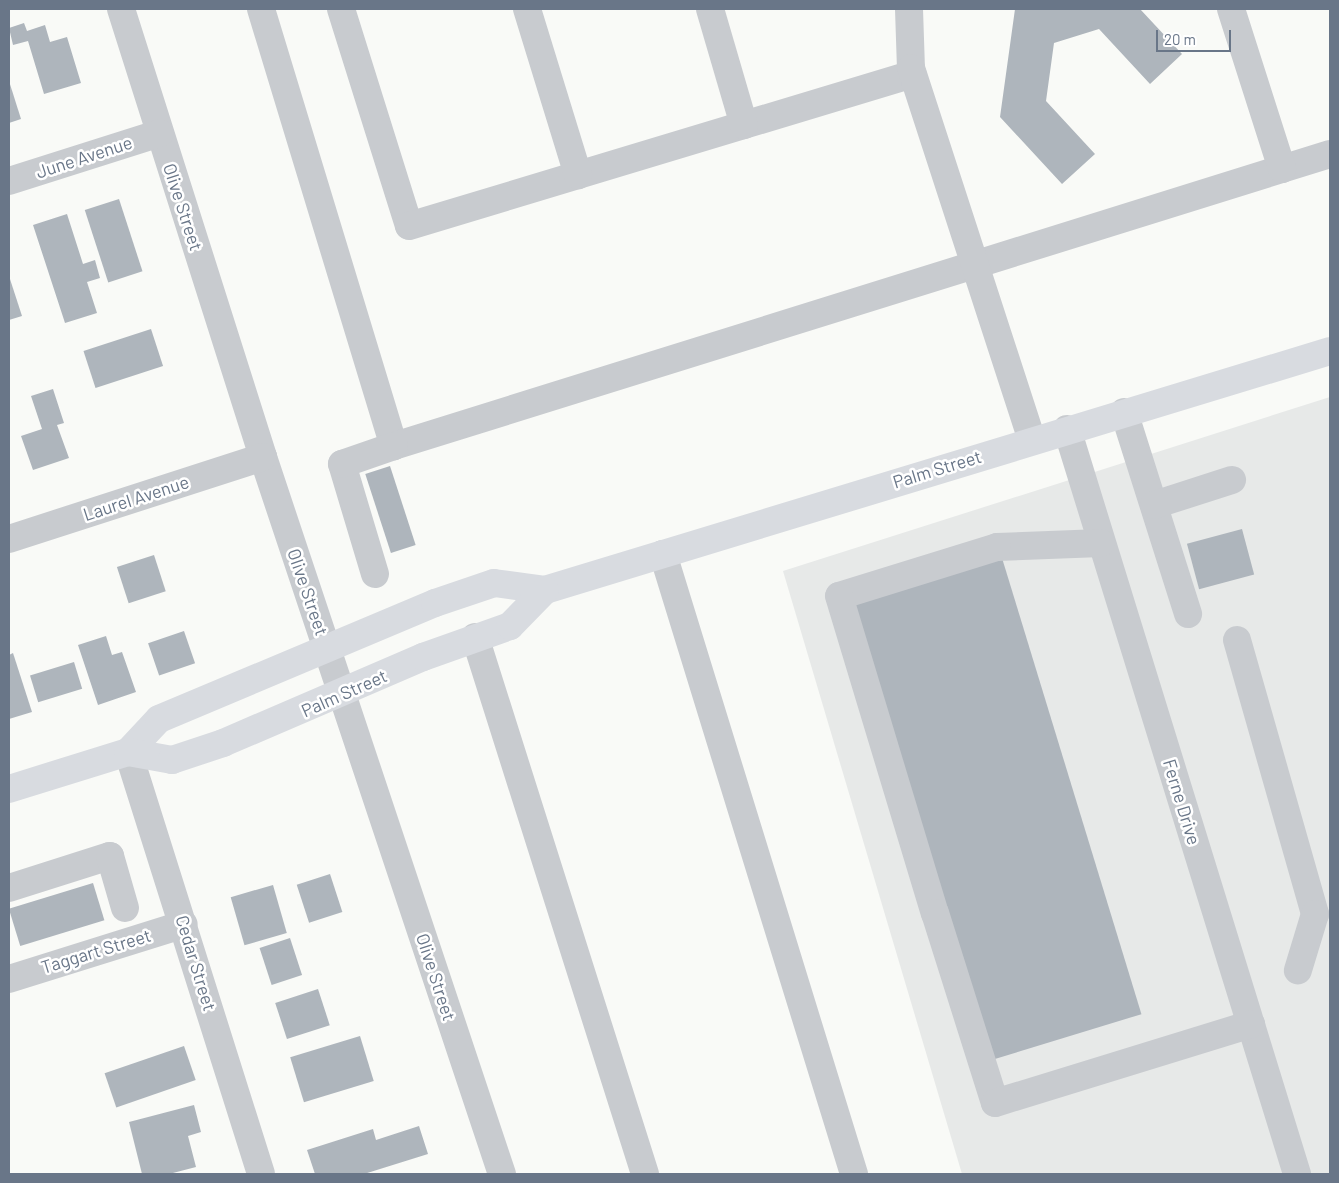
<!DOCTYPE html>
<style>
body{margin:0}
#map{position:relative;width:1339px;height:1183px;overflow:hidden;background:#f9faf7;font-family:Barlow,sans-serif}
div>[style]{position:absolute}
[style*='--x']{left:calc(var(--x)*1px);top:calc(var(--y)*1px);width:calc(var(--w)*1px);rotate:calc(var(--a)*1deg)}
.built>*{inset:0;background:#e7e9e8}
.building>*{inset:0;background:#aeb5bc;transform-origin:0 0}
.minor>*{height:28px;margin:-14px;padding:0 14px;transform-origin:14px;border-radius:14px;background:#c8cbcf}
.major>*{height:28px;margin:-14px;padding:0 14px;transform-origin:14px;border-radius:14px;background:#d8dbe0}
span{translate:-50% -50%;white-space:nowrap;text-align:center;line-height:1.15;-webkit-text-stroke:5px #fff;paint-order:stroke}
.street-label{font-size:18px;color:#697688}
.frame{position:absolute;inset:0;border:10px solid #697688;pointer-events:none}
.scale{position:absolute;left:1156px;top:30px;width:75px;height:22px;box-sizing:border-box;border:2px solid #697688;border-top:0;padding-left:6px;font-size:15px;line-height:18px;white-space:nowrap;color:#697688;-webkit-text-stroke:4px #fff;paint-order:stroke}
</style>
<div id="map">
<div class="built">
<div style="clip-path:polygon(1330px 397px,1330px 1174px,962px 1174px,783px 571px)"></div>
</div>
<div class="building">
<div style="clip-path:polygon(1015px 9px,1140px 9px,1182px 54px,1150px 84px,1099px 29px,1054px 43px,1046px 101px,1095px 154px,1062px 184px,1000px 117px)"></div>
<div style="clip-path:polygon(24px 23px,27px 31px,45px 25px,50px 42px,67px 37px,81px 83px,44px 94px,28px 41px,13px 45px,9px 28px)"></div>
<div style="clip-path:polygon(9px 81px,21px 119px,9px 123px)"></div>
<div style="left:119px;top:199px;width:76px;height:36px;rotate:72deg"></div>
<div style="clip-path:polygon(67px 214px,83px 264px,95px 260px,100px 278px,87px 282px,97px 313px,65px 323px,33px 225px)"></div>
<div style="clip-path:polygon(9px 276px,22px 316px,9px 320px)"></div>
<div style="left:151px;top:329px;width:39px;height:71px;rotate:72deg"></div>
<div style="clip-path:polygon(53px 389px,64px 423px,57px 425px,69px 458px,33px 470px,21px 436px,42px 429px,31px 396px)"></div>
<div style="left:390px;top:466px;width:83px;height:26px;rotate:72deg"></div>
<div style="left:1242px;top:529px;width:47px;height:57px;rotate:75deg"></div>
<div style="left:154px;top:555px;width:38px;height:39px;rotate:72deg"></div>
<div style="left:1002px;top:558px;width:477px;height:155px;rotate:73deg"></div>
<div style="left:184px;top:631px;width:34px;height:38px;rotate:71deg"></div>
<div style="clip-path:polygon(106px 636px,112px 655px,122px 652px,136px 692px,98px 705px,78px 645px)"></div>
<div style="clip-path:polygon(13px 653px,32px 712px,9px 719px,9px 655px)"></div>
<div style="left:74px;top:662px;width:28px;height:46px;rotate:73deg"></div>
<div style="left:330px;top:874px;width:40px;height:35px;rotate:72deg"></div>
<div style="left:93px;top:883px;width:39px;height:88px;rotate:73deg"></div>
<div style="left:273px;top:885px;width:50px;height:44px;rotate:74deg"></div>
<div style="left:290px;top:938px;width:39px;height:32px;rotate:72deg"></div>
<div style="left:318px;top:989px;width:38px;height:45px;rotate:72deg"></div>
<div style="left:360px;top:1036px;width:47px;height:73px;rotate:73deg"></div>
<div style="left:184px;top:1046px;width:36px;height:84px;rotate:71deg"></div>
<div style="clip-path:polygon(194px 1105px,201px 1132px,188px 1136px,196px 1167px,169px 1174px,142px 1174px,129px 1122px)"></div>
<div style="clip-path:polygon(419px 1126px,428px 1154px,364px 1174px,315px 1174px,307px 1150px,373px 1129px,376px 1140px)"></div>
</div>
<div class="minor">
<div style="--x:121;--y:9;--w:470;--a:72.4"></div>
<div style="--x:263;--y:457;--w:756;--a:71.57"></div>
<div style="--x:261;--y:9;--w:457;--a:73.1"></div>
<div style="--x:394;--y:446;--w:980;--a:-17.33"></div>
<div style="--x:341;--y:9;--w:227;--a:72.6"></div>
<div style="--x:409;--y:226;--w:526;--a:-16.78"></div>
<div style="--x:527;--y:9;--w:174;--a:72.9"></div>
<div style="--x:710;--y:9;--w:121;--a:73.7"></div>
<div style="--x:909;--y:9;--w:59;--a:88.1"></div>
<div style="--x:911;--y:68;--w:391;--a:72"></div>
<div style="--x:1231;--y:9;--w:168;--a:72.3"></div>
<div style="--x:9;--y:181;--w:158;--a:-17.6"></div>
<div style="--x:1124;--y:412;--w:212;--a:72.4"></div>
<div style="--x:1067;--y:429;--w:780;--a:72.84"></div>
<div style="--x:1154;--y:505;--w:82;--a:-17.8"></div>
<div style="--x:9;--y:539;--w:267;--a:-17.9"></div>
<div style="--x:1101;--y:543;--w:104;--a:177.8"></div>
<div style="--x:997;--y:547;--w:165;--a:162.8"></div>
<div style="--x:839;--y:596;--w:331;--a:73.2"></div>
<div style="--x:935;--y:913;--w:199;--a:72.5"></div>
<div style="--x:995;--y:1103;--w:268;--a:-17.1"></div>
<div style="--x:663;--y:554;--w:649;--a:72.88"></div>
<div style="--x:375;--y:574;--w:115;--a:-106.7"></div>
<div style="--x:342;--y:464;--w:55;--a:-19.1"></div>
<div style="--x:475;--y:637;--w:563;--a:72.43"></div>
<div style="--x:1237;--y:640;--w:285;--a:74.1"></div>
<div style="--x:1315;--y:914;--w:59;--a:106.9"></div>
<div style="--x:128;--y:752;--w:442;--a:72.5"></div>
<div style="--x:9;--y:888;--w:106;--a:-17.6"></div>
<div style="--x:110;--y:856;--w:54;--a:73.9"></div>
<div style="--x:9;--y:979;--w:183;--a:-17.4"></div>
</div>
<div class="major">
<div style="--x:128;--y:752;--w:45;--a:-46.8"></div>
<div style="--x:159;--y:719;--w:299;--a:-22.8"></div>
<div style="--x:435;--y:603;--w:62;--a:-18.7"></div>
<div style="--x:494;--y:583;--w:51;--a:7.8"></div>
<div style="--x:545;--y:590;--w:821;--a:-16.93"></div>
<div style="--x:9;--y:789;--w:125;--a:-17.3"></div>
<div style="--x:128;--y:752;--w:45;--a:10.3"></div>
<div style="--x:172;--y:760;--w:54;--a:-18.4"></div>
<div style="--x:223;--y:743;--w:218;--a:-23.3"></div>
<div style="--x:423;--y:657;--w:92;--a:-19.6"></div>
<div style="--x:510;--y:626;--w:50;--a:-45.8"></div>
</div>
<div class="street-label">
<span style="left:84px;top:157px;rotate:-18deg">June Avenue</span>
<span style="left:183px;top:207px;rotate:72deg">Olive Street</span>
<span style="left:937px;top:469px;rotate:-17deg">Palm Street</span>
<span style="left:136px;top:498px;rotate:-18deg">Laurel Avenue</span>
<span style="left:308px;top:592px;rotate:71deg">Olive Street</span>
<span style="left:344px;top:693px;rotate:-24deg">Palm Street</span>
<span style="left:1182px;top:802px;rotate:73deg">Ferne Drive</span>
<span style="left:96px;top:951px;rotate:-17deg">Taggart Street</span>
<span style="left:196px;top:963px;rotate:73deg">Cedar Street</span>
<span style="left:436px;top:977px;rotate:72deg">Olive Street</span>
</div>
<div class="frame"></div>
<div class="scale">20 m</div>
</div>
